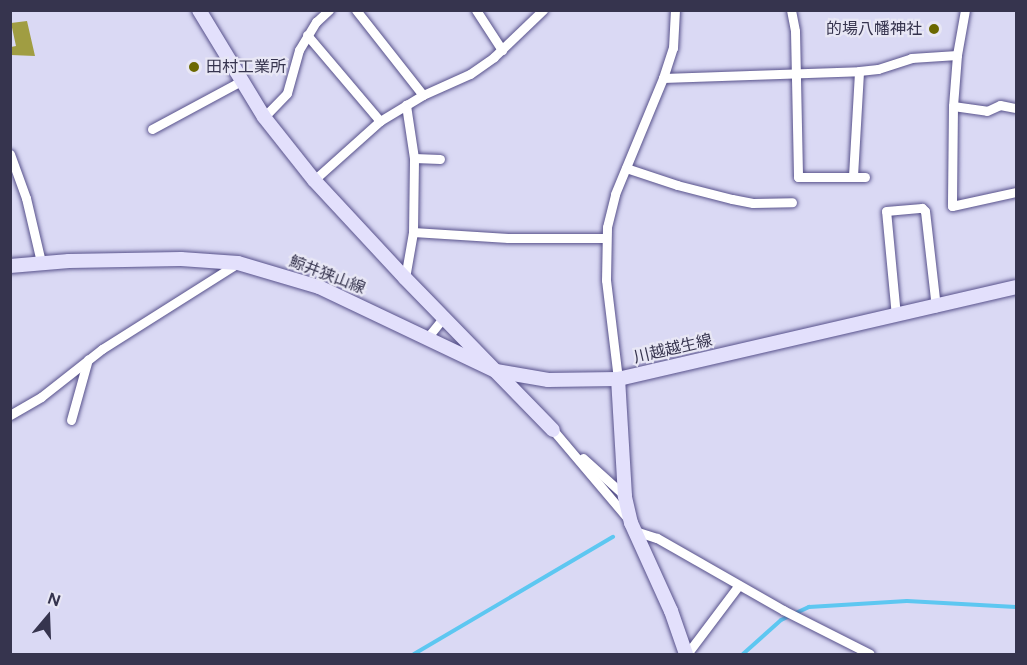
<!DOCTYPE html>
<meta charset="utf-8">
<style>
body{margin:0}
#map{position:relative;width:1027px;height:665px;overflow:hidden;background:#dad9f4;font-family:Figtree,"Noto Sans JP",sans-serif}
div>[style]{position:absolute}
[style*='--x']{left:calc(var(--x)*1px);top:calc(var(--y)*1px);width:calc(var(--w)*1px);rotate:calc(var(--a)*1deg)}
.forest>*{inset:0;background:#a09d42}
.stream>*{height:4px;margin:-2px;padding:0 2px;transform-origin:2px;border-radius:2px;background:#5dc7f1}
.roads{filter:drop-shadow(0 0 2px #57518b) drop-shadow(0 0 2px #57518b)}
.street>*{height:9px;margin:-4.5px;padding:0 4.5px;transform-origin:4.5px;border-radius:4.5px;background:#fff}
.secondary>*{height:14px;margin:-7px;padding:0 7px;transform-origin:7px;border-radius:7px;background:#e3e0fc}
.dots>*{width:16px;height:16px;translate:-50% -50%;box-sizing:border-box;border:3px solid #e8e7f5;border-radius:50%}
span{translate:-50% -50%;white-space:nowrap;text-align:center;line-height:1.15;-webkit-text-stroke:4.5px #e8e7f5;paint-order:stroke}
.poi-label{font-size:16px;color:#36344e}
.right{translate:-100% -50%;text-align:right}
.left{translate:0 -50%;text-align:left}
.street-label{font-size:16px;color:#36344e}
.frame{position:absolute;inset:0;border:12px solid #36344e;pointer-events:none}
.north{position:absolute;left:18px;top:587px;width:60px;height:60px;-webkit-text-stroke:4px #e8e7f5;paint-order:stroke;rotate:19deg;font-size:16px;font-weight:700;line-height:24px;text-align:center;color:#36344e}
.north::after{content:'';display:block;margin:auto;width:21px;height:27px;background:#36344e;clip-path:polygon(50% 0,100% 100%,50% 72%,0 100%)}
</style>
<div id="map">
<div class="forest">
<div style="clip-path:polygon(27px 21px,35px 56px,11px 55px,11px 47px,16px 46px,11px 23px)"></div>
</div>
<div class="stream">
<div style="--x:414;--y:654;--w:231;--a:-30.5"></div>
<div style="--x:743;--y:654;--w:51;--a:-41.8"></div>
<div style="--x:781;--y:620;--w:31;--a:-25"></div>
<div style="--x:809;--y:607;--w:98;--a:-3.5"></div>
<div style="--x:907;--y:601;--w:109;--a:3.2"></div>
</div>
<div class="roads">
<div class="street">
<div style="--x:356;--y:10;--w:108;--a:51.8"></div>
<div style="--x:476;--y:10;--w:48;--a:57"></div>
<div style="--x:791;--y:10;--w:21;--a:79"></div>
<div style="--x:795;--y:31;--w:146;--a:88.8"></div>
<div style="--x:798;--y:177;--w:67;--a:0"></div>
<div style="--x:965;--y:10;--w:46;--a:100.1"></div>
<div style="--x:957;--y:55;--w:51;--a:94.5"></div>
<div style="--x:953;--y:106;--w:100;--a:90.6"></div>
<div style="--x:952;--y:206;--w:66;--a:-12.3"></div>
<div style="--x:307;--y:35;--w:113;--a:49.7"></div>
<div style="--x:663;--y:78;--w:196;--a:-2"></div>
<div style="--x:859;--y:71;--w:19;--a:-6"></div>
<div style="--x:878;--y:69;--w:35;--a:-18"></div>
<div style="--x:911;--y:58;--w:46;--a:-3.7"></div>
<div style="--x:953;--y:106;--w:34;--a:8"></div>
<div style="--x:987;--y:111;--w:14;--a:-25"></div>
<div style="--x:1000;--y:105;--w:16;--a:11"></div>
<div style="--x:264;--y:117;--w:33;--a:-46"></div>
<div style="--x:287;--y:93;--w:45;--a:-74.4"></div>
<div style="--x:299;--y:50;--w:33;--a:-59"></div>
<div style="--x:316;--y:22;--w:18;--a:-43"></div>
<div style="--x:152;--y:129;--w:101;--a:-28.3"></div>
<div style="--x:10;--y:154;--w:47;--a:70"></div>
<div style="--x:26;--y:198;--w:66;--a:76.8"></div>
<div style="--x:414;--y:158;--w:26;--a:2"></div>
<div style="--x:626;--y:168;--w:54;--a:18.4"></div>
<div style="--x:677;--y:185;--w:57;--a:14.3"></div>
<div style="--x:732;--y:199;--w:21;--a:11"></div>
<div style="--x:753;--y:203;--w:39;--a:-1"></div>
<div style="--x:853;--y:176;--w:105;--a:-86.7"></div>
<div style="--x:314;--y:180;--w:89;--a:-41.8"></div>
<div style="--x:380;--y:121;--w:50;--a:-31.2"></div>
<div style="--x:423;--y:95;--w:51;--a:-24.1"></div>
<div style="--x:470;--y:74;--w:29;--a:-35"></div>
<div style="--x:494;--y:57;--w:68;--a:-43.8"></div>
<div style="--x:413;--y:232;--w:95;--a:3.6"></div>
<div style="--x:508;--y:238;--w:98;--a:0"></div>
<div style="--x:405;--y:278;--w:47;--a:-80.1"></div>
<div style="--x:413;--y:232;--w:74;--a:-89.2"></div>
<div style="--x:414;--y:158;--w:54;--a:-98.6"></div>
<div style="--x:896;--y:316;--w:105;--a:-95.4"></div>
<div style="--x:886;--y:211;--w:36;--a:-5"></div>
<div style="--x:922;--y:208;--w:4;--a:45"></div>
<div style="--x:925;--y:211;--w:97;--a:83.5"></div>
<div style="--x:427;--y:338;--w:27;--a:-51"></div>
<div style="--x:618;--y:379;--w:100;--a:-96.9"></div>
<div style="--x:606;--y:280;--w:53;--a:-88.9"></div>
<div style="--x:607;--y:227;--w:34;--a:-76"></div>
<div style="--x:615;--y:194;--w:126;--a:-67.5"></div>
<div style="--x:663;--y:78;--w:32;--a:-72"></div>
<div style="--x:673;--y:48;--w:38;--a:-87"></div>
<div style="--x:10;--y:415;--w:36;--a:-30"></div>
<div style="--x:41;--y:397;--w:78;--a:-38.2"></div>
<div style="--x:102;--y:349;--w:161;--a:-32.3"></div>
<div style="--x:71;--y:420;--w:63;--a:-74.4"></div>
<div style="--x:553;--y:430;--w:118;--a:49.8"></div>
<div style="--x:583;--y:458;--w:57;--a:42.1"></div>
<div style="--x:635;--y:531;--w:23;--a:18"></div>
<div style="--x:657;--y:538;--w:145;--a:29.7"></div>
<div style="--x:783;--y:610;--w:97;--a:26.8"></div>
<div style="--x:687;--y:654;--w:86;--a:-53"></div>
</div>
<div class="secondary">
<div style="--x:199;--y:10;--w:125;--a:58.7"></div>
<div style="--x:264;--y:117;--w:80;--a:51.6"></div>
<div style="--x:314;--y:180;--w:134;--a:47.1"></div>
<div style="--x:405;--y:278;--w:212;--a:45.8"></div>
<div style="--x:10;--y:266;--w:59;--a:-4.8"></div>
<div style="--x:69;--y:261;--w:112;--a:-1"></div>
<div style="--x:181;--y:259;--w:57;--a:4"></div>
<div style="--x:238;--y:263;--w:84;--a:16.5"></div>
<div style="--x:319;--y:287;--w:196;--a:25.4"></div>
<div style="--x:496;--y:371;--w:53;--a:9.8"></div>
<div style="--x:548;--y:380;--w:70;--a:-0.8"></div>
<div style="--x:686;--y:654;--w:46;--a:-109.2"></div>
<div style="--x:671;--y:611;--w:97;--a:-114.4"></div>
<div style="--x:631;--y:523;--w:28;--a:-103"></div>
<div style="--x:625;--y:496;--w:117;--a:-93.4"></div>
<div style="--x:618;--y:379;--w:408;--a:-13"></div>
</div>
</div>
<div class="dots">
<div style="left:934px;top:29px;background:#6b6800"></div>
<div style="left:194px;top:67px;background:#6b6800"></div>
</div>
<div class="poi-label">
<span class="right" style="left:922px;top:29px">的場八幡神社</span>
<span class="left" style="left:206px;top:67px">田村工業所</span>
</div>
<div class="street-label">
<span style="left:327px;top:275px;rotate:21deg">鯨井狭山線</span>
<span style="left:673px;top:349px;rotate:-13deg">川越越生線</span>
</div>
<div class="frame"></div>
<div class="north">N</div>
</div>
